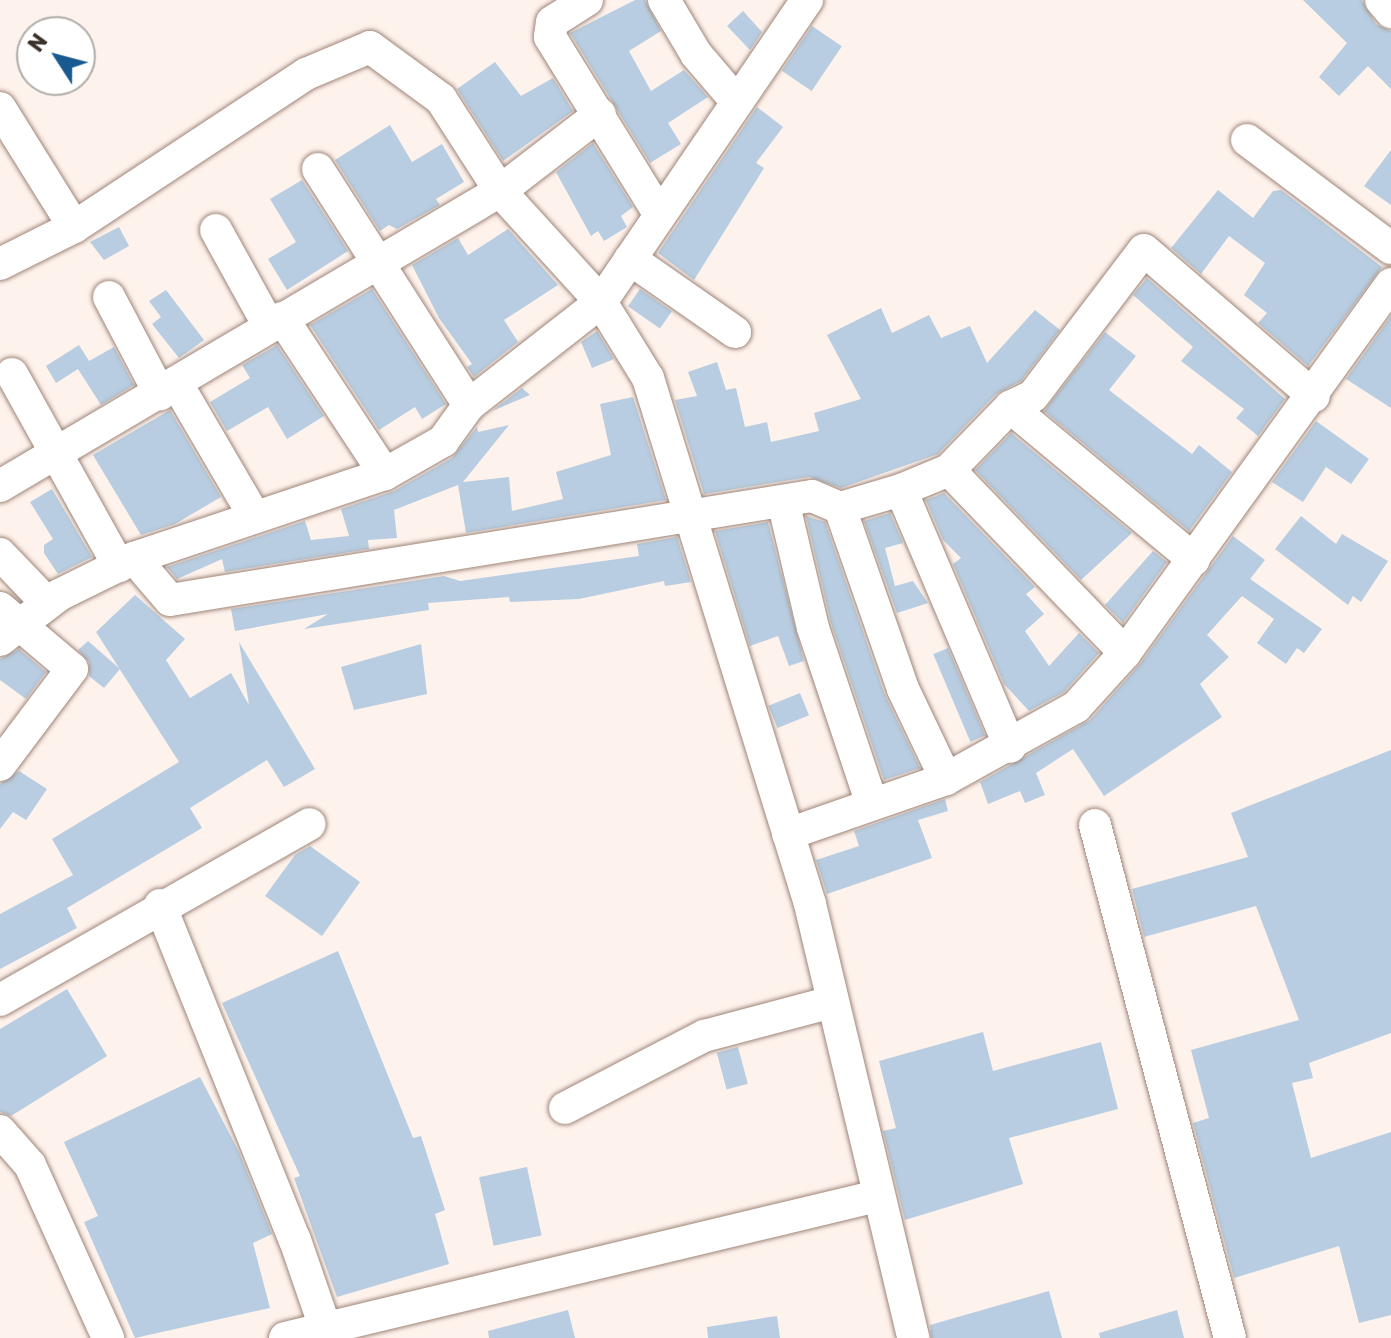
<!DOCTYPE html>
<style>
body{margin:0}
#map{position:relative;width:1391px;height:1338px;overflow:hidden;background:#fef2ec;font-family:Rubik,sans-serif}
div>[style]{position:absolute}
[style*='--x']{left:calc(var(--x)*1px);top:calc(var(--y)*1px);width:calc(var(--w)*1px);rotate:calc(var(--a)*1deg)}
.building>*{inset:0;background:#b8cde1;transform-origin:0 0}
.roads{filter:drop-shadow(0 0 2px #9e8578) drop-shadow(0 0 2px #9e8578)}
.minor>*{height:32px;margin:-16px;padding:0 16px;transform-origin:16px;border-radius:16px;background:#fff}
span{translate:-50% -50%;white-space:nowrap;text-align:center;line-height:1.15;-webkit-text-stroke:7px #fff;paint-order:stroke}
.north{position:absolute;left:16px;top:16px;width:80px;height:80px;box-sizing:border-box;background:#fff;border:2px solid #b1adaa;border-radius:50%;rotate:306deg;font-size:22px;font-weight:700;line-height:32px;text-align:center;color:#3b312b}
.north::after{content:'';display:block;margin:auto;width:28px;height:36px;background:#18598f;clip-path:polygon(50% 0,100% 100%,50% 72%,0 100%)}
</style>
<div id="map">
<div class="building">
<div style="clip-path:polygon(635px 0,645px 0,661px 31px,629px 51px,651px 91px,684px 70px,708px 97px,668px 123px,681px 144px,650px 163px,570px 33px)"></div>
<div style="clip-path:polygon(1303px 0,1362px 0,1376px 24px,1391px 31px,1391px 89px,1368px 66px,1339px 96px,1319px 77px,1347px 43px)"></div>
<div style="clip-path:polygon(743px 11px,762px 32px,750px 50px,727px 26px)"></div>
<div style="left:812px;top:26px;width:36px;height:54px;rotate:34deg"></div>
<div style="clip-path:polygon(495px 62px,521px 96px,553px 78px,573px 111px,503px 161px,457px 89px)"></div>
<div style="clip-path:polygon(757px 107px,783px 127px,756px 163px,764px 168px,694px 280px,658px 253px)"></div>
<div style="clip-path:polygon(390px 125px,412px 162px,442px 144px,464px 182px,436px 199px,440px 205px,397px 229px,389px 225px,380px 231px,335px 160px)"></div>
<div style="clip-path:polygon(593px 143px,633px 207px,621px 216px,627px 227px,604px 241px,598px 231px,591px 236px,556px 172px)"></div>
<div style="clip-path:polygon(1391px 150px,1391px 205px,1364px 186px)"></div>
<div style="clip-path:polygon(302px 180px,348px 251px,287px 290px,268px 259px,296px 242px,270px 199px)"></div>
<div style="clip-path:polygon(1218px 190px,1253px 218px,1273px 191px,1281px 190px,1382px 267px,1308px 366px,1258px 323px,1267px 313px,1244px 295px,1265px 263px,1229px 236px,1201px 274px,1171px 248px)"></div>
<div style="clip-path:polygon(119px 227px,129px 246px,104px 260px,90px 242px)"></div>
<div style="clip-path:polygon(508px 229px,558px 285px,504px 320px,518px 342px,474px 377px,467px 367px,472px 364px,439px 318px,412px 265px,458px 238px,468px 255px)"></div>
<div style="clip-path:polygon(1147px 278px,1285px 399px,1258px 436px,1236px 418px,1244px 409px,1181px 361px,1193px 347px,1133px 295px)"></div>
<div style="clip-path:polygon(372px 289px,446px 404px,422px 419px,415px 407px,379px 430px,310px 325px)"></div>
<div style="left:640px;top:289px;width:39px;height:21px;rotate:35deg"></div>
<div style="clip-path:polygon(166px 290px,204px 340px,179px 358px,152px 324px,161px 317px,149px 301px)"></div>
<div style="clip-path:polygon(881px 308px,892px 333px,929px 315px,941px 338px,970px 326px,987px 363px,1035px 310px,1060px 330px,1021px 381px,996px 394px,938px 454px,841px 488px,809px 477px,704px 494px,675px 400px,697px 396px,688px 372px,717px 362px,726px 390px,736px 388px,745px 427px,767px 422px,771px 442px,819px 431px,814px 413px,861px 399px,827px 335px)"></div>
<div style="clip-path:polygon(1391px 316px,1391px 408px,1346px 379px)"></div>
<div style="clip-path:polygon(597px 331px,614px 359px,592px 368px,581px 342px)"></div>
<div style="clip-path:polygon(1105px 332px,1136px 356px,1109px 390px,1192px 454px,1199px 445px,1232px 472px,1189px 531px,1044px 411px)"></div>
<div style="clip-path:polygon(79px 345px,89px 361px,114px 347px,134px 385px,101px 405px,78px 369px,56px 383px,46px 366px)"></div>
<div style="clip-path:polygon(277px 345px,324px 416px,287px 439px,268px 407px,227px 431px,210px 402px,250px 378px,242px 365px)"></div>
<div style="clip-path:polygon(522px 388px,530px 395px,492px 411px)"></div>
<div style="clip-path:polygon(633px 397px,666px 500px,466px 533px,458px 485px,394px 510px,397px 538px,368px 540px,369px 549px,225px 572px,222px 559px,177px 579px,167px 567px,305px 521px,311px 540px,349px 536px,341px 509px,394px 491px,452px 458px,477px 427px,478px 432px,509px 425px,463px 482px,509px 477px,512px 511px,563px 499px,556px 472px,611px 455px,600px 404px)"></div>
<div style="clip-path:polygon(170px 410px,221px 497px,175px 524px,141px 535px,93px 455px)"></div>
<div style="clip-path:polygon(1316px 421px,1369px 459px,1351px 484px,1326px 467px,1303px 502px,1272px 482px)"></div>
<div style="clip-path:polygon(1011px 433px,1132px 533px,1081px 580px,975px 470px)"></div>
<div style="clip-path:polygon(52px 489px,92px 557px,58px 574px,44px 553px,44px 545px,53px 539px,30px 502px)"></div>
<div style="clip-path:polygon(944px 493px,1035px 587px,1026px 594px,1044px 614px,1025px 631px,1049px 666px,1079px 633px,1099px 653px,1064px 692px,1029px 711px,1004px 684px,953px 564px,961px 558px,943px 540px,926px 500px)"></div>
<div style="clip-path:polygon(890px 513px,903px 543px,885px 548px,895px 586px,913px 581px,928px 603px,897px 613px,864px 521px)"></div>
<div style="clip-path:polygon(806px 516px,825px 522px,885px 695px,920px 768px,884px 780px,831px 623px)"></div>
<div style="clip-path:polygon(1301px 516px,1336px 544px,1342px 534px,1388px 561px,1361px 602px,1353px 596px,1348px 605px,1275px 549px)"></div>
<div style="clip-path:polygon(768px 522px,804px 661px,789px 666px,778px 636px,750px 646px,715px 531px)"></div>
<div style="clip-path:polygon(1233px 536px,1265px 560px,1250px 579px,1322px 629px,1304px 653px,1297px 648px,1286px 664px,1257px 643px,1274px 619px,1242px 596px,1207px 635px,1229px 657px,1200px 684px,1222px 717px,1104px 796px,1073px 749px,1036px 773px,1045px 795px,1025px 803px,1020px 791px,988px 804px,980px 782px,1090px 720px,1140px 664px)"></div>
<div style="clip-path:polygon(677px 537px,691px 582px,665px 586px,664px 581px,579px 599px,510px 602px,509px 597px,428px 603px,429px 610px,304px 629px,328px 614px,235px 631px,231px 609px,444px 576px,460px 581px,639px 556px,637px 544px)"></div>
<div style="clip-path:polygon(1153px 551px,1167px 562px,1123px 623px,1105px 605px)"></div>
<div style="clip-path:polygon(135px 595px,185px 639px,166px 660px,190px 698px,231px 673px,249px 705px,239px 642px,315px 769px,284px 787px,267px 760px,190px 808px,202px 828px,67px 908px,77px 928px,0 969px,0 914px,73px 875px,52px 839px,179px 762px,96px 632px)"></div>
<div style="clip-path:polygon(88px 641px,120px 669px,104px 688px,89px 676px,89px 662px,78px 650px)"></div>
<div style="clip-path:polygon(421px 644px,427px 694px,354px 710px,341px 667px)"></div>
<div style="left:948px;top:648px;width:95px;height:16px;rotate:67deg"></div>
<div style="clip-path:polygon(19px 649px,46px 672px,26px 699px,0 680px,0 659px)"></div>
<div style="left:800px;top:693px;width:24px;height:34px;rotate:68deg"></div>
<div style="clip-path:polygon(1391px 750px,1391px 1033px,1309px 1063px,1313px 1078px,1292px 1083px,1311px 1158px,1391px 1132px,1391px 1315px,1359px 1323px,1339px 1246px,1234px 1278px,1193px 1123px,1209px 1118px,1191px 1050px,1299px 1020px,1256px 906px,1144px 937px,1132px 889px,1248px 857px,1231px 813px)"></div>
<div style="clip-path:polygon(19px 771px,47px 789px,26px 820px,13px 812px,0 829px,0 784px)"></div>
<div style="clip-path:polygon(945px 799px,948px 811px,918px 820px,932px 858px,827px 894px,816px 860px,859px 846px,854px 831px)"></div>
<div style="clip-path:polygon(310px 846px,360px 882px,322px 936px,265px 896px,295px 855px)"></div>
<div style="clip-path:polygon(338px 951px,413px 1138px,421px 1136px,445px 1210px,435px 1214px,449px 1264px,337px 1297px,294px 1178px,300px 1176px,222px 1003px)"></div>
<div style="clip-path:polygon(67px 989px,107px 1056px,11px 1116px,0 1112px,0 1029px)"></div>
<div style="clip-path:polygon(983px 1032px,993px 1071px,1101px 1042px,1118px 1109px,1009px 1138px,1023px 1184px,905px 1220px,883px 1131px,896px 1128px,879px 1061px)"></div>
<div style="left:738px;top:1047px;width:38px;height:22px;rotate:75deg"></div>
<div style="clip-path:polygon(200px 1077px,239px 1152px,272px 1234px,253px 1243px,270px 1308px,135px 1338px,84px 1222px,98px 1216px,64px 1142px)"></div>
<div style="left:527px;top:1167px;width:70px;height:49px;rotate:78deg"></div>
<div style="clip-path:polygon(1049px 1291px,1062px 1338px,931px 1338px,930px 1325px)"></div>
<div style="clip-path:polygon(568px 1310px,575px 1338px,489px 1338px,488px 1331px)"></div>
<div style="clip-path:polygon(1177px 1310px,1184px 1338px,1100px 1338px,1099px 1333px)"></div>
<div style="clip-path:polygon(777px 1316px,780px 1338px,708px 1338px,707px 1327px)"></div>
</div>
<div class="roads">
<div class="minor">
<div style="--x:587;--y:0;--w:41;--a:147.8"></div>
<div style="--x:552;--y:22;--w:15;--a:98"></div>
<div style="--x:550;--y:37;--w:209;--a:58.3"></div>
<div style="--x:664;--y:0;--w:63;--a:59.3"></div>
<div style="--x:696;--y:54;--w:63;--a:49.5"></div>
<div style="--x:1381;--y:0;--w:16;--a:50"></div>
<div style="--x:0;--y:108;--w:140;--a:58.1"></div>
<div style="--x:1247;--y:140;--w:180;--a:36.9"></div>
<div style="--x:318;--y:169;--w:280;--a:57.4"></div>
<div style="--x:216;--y:230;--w:110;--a:61.1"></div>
<div style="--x:630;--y:259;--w:128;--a:34.8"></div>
<div style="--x:0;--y:264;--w:83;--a:-26.6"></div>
<div style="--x:74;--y:227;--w:278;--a:-33.4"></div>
<div style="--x:306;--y:74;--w:69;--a:-22.9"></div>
<div style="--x:370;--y:47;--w:88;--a:36.2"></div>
<div style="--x:441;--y:99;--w:109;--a:57.3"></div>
<div style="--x:500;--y:191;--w:150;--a:47.7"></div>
<div style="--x:601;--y:302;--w:89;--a:58.3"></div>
<div style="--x:648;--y:378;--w:550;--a:72.88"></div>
<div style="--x:810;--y:904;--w:446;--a:76.6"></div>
<div style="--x:109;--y:297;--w:110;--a:62.3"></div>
<div style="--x:282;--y:318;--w:187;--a:56.6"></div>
<div style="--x:12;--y:374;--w:220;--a:60.9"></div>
<div style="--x:177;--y:384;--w:151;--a:59.7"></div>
<div style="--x:1010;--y:407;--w:239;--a:39.7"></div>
<div style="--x:949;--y:470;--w:254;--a:46.1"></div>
<div style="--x:0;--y:486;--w:581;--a:-30.54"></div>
<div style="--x:500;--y:191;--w:126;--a:-37.6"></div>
<div style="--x:901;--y:490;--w:279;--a:67"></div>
<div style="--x:783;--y:501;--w:130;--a:76.7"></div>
<div style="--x:813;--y:628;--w:186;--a:71.5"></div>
<div style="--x:840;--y:508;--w:192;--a:70.8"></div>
<div style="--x:903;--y:689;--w:100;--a:64.5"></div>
<div style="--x:0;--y:554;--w:68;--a:46.2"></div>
<div style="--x:134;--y:558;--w:55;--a:49.4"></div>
<div style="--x:170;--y:600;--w:650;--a:-9.2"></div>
<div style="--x:812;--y:496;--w:30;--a:23"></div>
<div style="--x:840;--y:508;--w:64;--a:-16.4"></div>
<div style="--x:901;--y:490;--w:52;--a:-22.6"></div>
<div style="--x:949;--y:470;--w:88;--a:-45.9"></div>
<div style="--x:1010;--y:407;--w:25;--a:-26"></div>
<div style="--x:1033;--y:396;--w:183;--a:-52.8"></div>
<div style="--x:1144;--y:250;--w:224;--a:40.7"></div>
<div style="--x:0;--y:608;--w:94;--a:40.3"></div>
<div style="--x:72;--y:669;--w:120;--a:126.9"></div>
<div style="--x:0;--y:640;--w:74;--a:-37.3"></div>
<div style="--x:59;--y:595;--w:84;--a:-26.3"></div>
<div style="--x:134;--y:558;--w:265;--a:-18.5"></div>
<div style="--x:385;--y:474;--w:67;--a:-29.6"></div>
<div style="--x:443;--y:441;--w:44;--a:-54.2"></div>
<div style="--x:469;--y:405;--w:167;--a:-38"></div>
<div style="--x:601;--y:302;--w:366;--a:-55.7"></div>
<div style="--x:1095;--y:825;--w:530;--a:75.26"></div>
<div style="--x:788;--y:834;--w:167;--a:-19.2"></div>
<div style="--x:946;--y:779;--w:149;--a:-29"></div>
<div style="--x:1076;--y:707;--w:73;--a:-47.8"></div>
<div style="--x:1125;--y:653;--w:455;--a:-54.2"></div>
<div style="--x:160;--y:905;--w:361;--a:68.1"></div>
<div style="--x:295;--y:1240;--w:92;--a:71"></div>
<div style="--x:0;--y:1000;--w:356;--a:-29.6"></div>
<div style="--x:565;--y:1108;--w:157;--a:-27.4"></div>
<div style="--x:704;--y:1036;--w:132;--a:-14.9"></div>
<div style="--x:0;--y:1131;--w:45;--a:48.6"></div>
<div style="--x:30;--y:1165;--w:190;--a:65.7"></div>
<div style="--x:285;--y:1338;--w:609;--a:-13.49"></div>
</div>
</div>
<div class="north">N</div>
</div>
